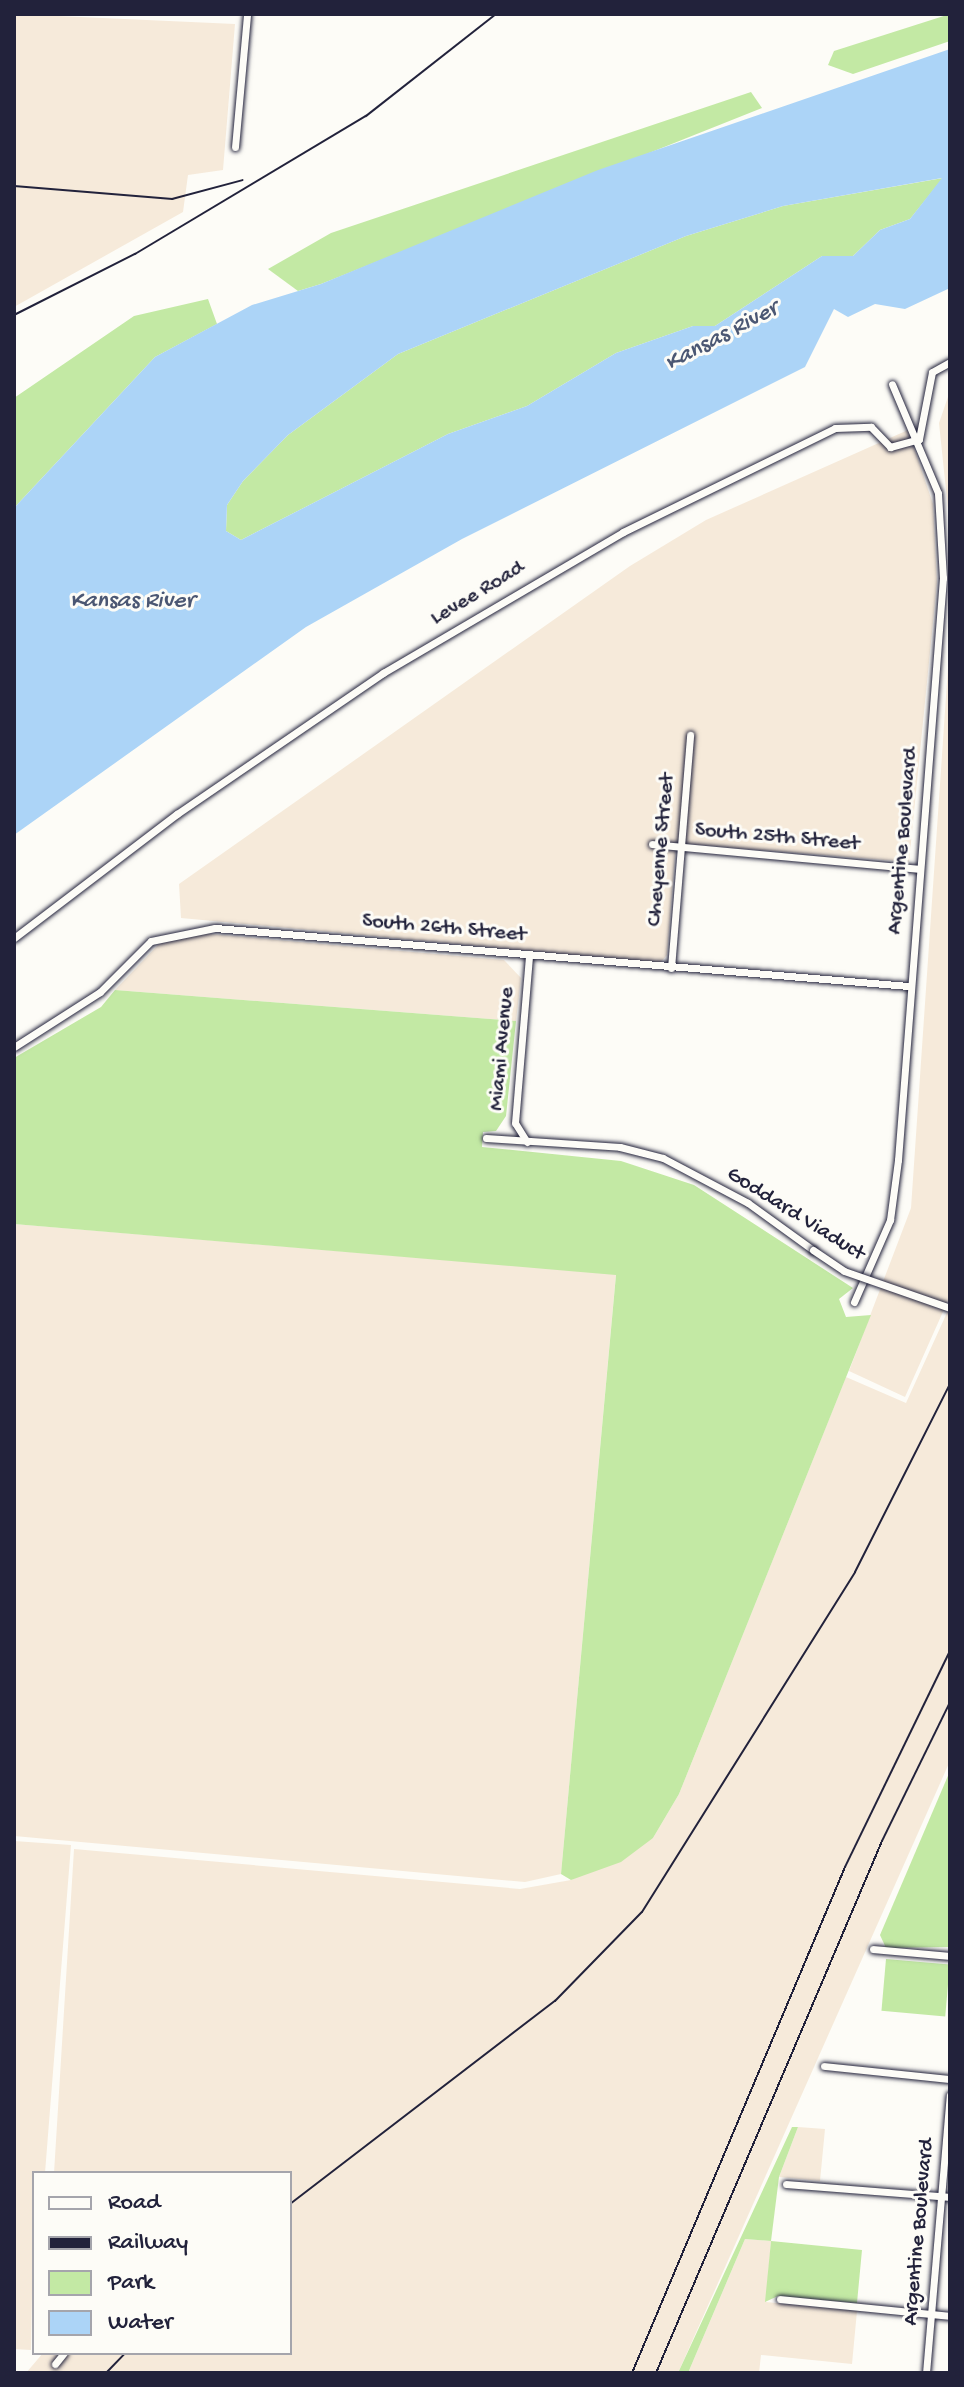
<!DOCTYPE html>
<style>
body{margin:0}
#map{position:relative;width:964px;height:2387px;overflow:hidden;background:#fdfcf7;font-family:"Gochi Hand",sans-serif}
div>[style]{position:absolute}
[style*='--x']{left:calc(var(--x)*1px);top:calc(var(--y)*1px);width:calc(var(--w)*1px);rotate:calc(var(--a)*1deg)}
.built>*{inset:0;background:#f6eada}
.green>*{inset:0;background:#c3e9a4;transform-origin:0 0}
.water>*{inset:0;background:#acd4f7}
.roads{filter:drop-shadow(0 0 2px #22223b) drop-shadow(0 0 2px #22223b)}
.street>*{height:7px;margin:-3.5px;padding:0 3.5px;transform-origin:3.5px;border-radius:3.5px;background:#fdfcf7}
.rail>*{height:2px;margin:-1px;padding:0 1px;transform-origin:1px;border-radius:1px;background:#22223b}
.bridges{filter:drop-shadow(0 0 2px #22223b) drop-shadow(0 0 2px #22223b)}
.street-bridge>*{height:7px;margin:-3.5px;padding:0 3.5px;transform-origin:3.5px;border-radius:3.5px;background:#fdfcf7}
span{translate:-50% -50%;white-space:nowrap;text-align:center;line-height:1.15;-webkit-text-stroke:6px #fdfcf7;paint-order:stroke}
.street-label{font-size:22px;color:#22223b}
.water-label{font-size:24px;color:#4b5773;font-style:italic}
.frame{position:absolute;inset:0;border:16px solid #22223b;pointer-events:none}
.legend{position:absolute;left:32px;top:2171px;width:260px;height:184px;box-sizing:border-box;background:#fdfcf7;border:2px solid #a5a5ac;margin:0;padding:10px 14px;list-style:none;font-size:24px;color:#22223b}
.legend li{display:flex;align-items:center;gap:16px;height:40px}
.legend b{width:40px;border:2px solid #a5a5ac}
</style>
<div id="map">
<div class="built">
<div style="clip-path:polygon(14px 14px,235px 24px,223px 170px,188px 175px,183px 212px,14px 307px)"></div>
<div style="clip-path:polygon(950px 391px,950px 528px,939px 423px)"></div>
<div style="clip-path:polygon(908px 430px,933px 504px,937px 582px,909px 862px,676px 843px,667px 955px,660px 963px,181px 918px,179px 884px,630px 566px,706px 520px)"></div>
<div style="clip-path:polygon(950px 638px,950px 1296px,905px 1397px,849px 1371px,911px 1208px)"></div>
<div style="clip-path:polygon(198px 933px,504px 960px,521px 978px,516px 1021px,115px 990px,159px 944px)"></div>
<div style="clip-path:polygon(14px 1224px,616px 1274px,561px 1874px,525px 1882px,14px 1836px)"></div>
<div style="clip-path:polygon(950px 1306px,950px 1761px,678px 2373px,26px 2373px,43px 2353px,290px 2353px,290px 2173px,54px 2173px,74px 1849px,520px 1889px,571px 1880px,653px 1838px,679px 1794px,846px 1377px,906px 1403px)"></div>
<div style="clip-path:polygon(14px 1841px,71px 1845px,45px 2173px,34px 2173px,31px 2350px,14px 2349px)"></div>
<div style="clip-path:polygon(798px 2127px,825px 2129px,820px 2181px,779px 2177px)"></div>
<div style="clip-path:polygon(745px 2239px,771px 2241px,766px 2302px,857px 2311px,852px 2364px,761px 2355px,759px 2373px,688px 2373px)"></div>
</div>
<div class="green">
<div style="clip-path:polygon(950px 14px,950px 41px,853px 74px,828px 65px,834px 51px)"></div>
<div style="clip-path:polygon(751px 92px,762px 108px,321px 284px,298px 291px,268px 269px,331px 233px)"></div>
<div style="clip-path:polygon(943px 178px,910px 219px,880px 230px,853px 256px,822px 256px,715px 326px,693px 326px,616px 353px,527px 406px,448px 434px,241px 540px,226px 531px,227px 505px,243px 481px,288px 435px,398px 354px,686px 236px,783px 206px)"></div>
<div style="clip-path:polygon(208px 299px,217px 324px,155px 357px,14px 508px,14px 398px,134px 316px)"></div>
<div style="clip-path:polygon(115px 990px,516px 1021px,506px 1116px,496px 1131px,483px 1132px,482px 1147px,621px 1161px,694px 1185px,853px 1288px,839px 1299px,846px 1317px,871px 1315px,679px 1794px,653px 1838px,621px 1862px,571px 1880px,561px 1874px,616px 1275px,14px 1224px,14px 1058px,101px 1007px)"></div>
<div style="clip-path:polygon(950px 1771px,950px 1947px,886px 1948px,880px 1935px)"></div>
<div style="left:886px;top:1959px;width:64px;height:52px;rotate:5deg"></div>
<div style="clip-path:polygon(792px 2127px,798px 2127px,779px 2177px,771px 2241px,862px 2250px,857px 2303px,778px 2296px,765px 2302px,771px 2241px,745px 2239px,688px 2373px,678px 2373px)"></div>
</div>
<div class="water">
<div style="clip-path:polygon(evenodd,950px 49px,950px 288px,905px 309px,875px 304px,848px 317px,834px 309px,805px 367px,462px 539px,306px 627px,14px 835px,14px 508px,155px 357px,252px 305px,321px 284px,598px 170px,950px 49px,942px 178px,910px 219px,880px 230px,853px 256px,822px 256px,715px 326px,693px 326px,616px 353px,527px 406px,448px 434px,241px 540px,226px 531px,227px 505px,243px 481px,288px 435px,398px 354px,686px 236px,783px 206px,942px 178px)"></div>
</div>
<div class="roads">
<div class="street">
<div style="--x:235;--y:147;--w:134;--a:-84.8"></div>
<div style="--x:652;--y:844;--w:269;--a:5.3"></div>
<div style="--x:14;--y:938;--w:205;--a:-37.3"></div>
<div style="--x:177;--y:814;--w:250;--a:-34.4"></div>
<div style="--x:383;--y:673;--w:278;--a:-30.4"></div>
<div style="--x:623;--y:532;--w:236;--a:-26.1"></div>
<div style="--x:835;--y:428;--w:36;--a:-2"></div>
<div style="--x:871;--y:427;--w:28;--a:46"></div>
<div style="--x:890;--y:447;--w:30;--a:-15"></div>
<div style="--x:919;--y:439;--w:68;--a:-79"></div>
<div style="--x:932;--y:372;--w:21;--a:-29"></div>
<div style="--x:671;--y:968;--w:234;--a:-85.3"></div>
<div style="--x:14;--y:1047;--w:102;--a:-32.6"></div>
<div style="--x:100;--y:992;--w:72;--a:-45"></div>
<div style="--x:151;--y:941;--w:65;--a:-11.5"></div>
<div style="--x:215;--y:928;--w:696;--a:4.78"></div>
<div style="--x:486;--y:1138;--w:134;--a:3.8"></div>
<div style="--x:620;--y:1147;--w:44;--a:14.3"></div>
<div style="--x:663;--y:1158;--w:96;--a:27.9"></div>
<div style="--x:748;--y:1203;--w:80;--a:35.9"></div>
<div style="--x:527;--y:1142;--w:22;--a:-122"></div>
<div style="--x:515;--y:1123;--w:169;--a:-85.2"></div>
<div style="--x:854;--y:1302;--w:90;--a:-66.3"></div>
<div style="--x:890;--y:1220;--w:61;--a:-82.4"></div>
<div style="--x:898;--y:1160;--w:584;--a:-85.58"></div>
<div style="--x:943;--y:578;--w:85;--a:-93.4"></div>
<div style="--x:938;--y:493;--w:118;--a:-112.9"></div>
<div style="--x:873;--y:1949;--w:77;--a:5.2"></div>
<div style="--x:824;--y:2066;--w:127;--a:5.9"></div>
<div style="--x:786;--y:2184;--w:165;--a:4.5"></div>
<div style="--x:780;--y:2299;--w:171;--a:5.7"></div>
<div style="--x:55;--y:2364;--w:14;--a:-51"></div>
<div style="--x:926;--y:2373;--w:279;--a:-85.1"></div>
</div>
</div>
<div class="rail">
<div style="--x:421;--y:14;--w:8;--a:0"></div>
<div style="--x:14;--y:186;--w:159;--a:4.7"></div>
<div style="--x:172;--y:199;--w:73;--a:-15"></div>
<div style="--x:14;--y:315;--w:136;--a:-26.8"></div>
<div style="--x:135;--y:254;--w:269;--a:-30.9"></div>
<div style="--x:366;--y:116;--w:165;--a:-38.1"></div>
<div style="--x:290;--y:2204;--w:334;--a:-37.5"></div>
<div style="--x:555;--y:2001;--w:124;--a:-45.7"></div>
<div style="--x:642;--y:1912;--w:401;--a:-57.9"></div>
<div style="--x:855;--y:1572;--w:211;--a:-63.2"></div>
<div style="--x:106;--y:2373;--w:28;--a:-46"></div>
<div style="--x:632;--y:2373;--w:549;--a:-67.17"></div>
<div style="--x:845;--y:1867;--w:240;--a:-64.1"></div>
<div style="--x:656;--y:2373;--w:578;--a:-66.98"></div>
<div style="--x:882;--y:1841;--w:155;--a:-63.9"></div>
</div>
<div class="bridges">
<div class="street-bridge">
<div style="--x:813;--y:1250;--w:37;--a:34"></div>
<div style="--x:844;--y:1271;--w:112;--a:19.2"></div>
</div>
</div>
<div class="street-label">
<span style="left:478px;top:594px;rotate:-31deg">Levee Road</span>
<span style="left:777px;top:838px;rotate:5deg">South 25th Street</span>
<span style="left:904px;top:841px;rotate:-85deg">Argentine Boulevard</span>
<span style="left:662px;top:850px;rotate:-85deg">Cheyenne Street</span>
<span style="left:444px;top:929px;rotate:5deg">South 26th Street</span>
<span style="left:503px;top:1049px;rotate:-85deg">Miami Avenue</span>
<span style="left:795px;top:1215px;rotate:32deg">Goddard Viaduct</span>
<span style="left:920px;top:2232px;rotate:-85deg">Argentine Boulevard</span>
</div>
<div class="water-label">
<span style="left:722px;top:337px;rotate:-28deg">Kansas River</span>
<span style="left:132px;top:602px">Kansas River</span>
</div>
<div class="frame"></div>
<ul class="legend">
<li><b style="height:10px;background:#fdfcf7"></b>Road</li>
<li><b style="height:10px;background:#22223b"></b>Railway</li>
<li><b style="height:22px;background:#c3e9a4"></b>Park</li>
<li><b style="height:22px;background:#acd4f7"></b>Water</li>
</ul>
</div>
